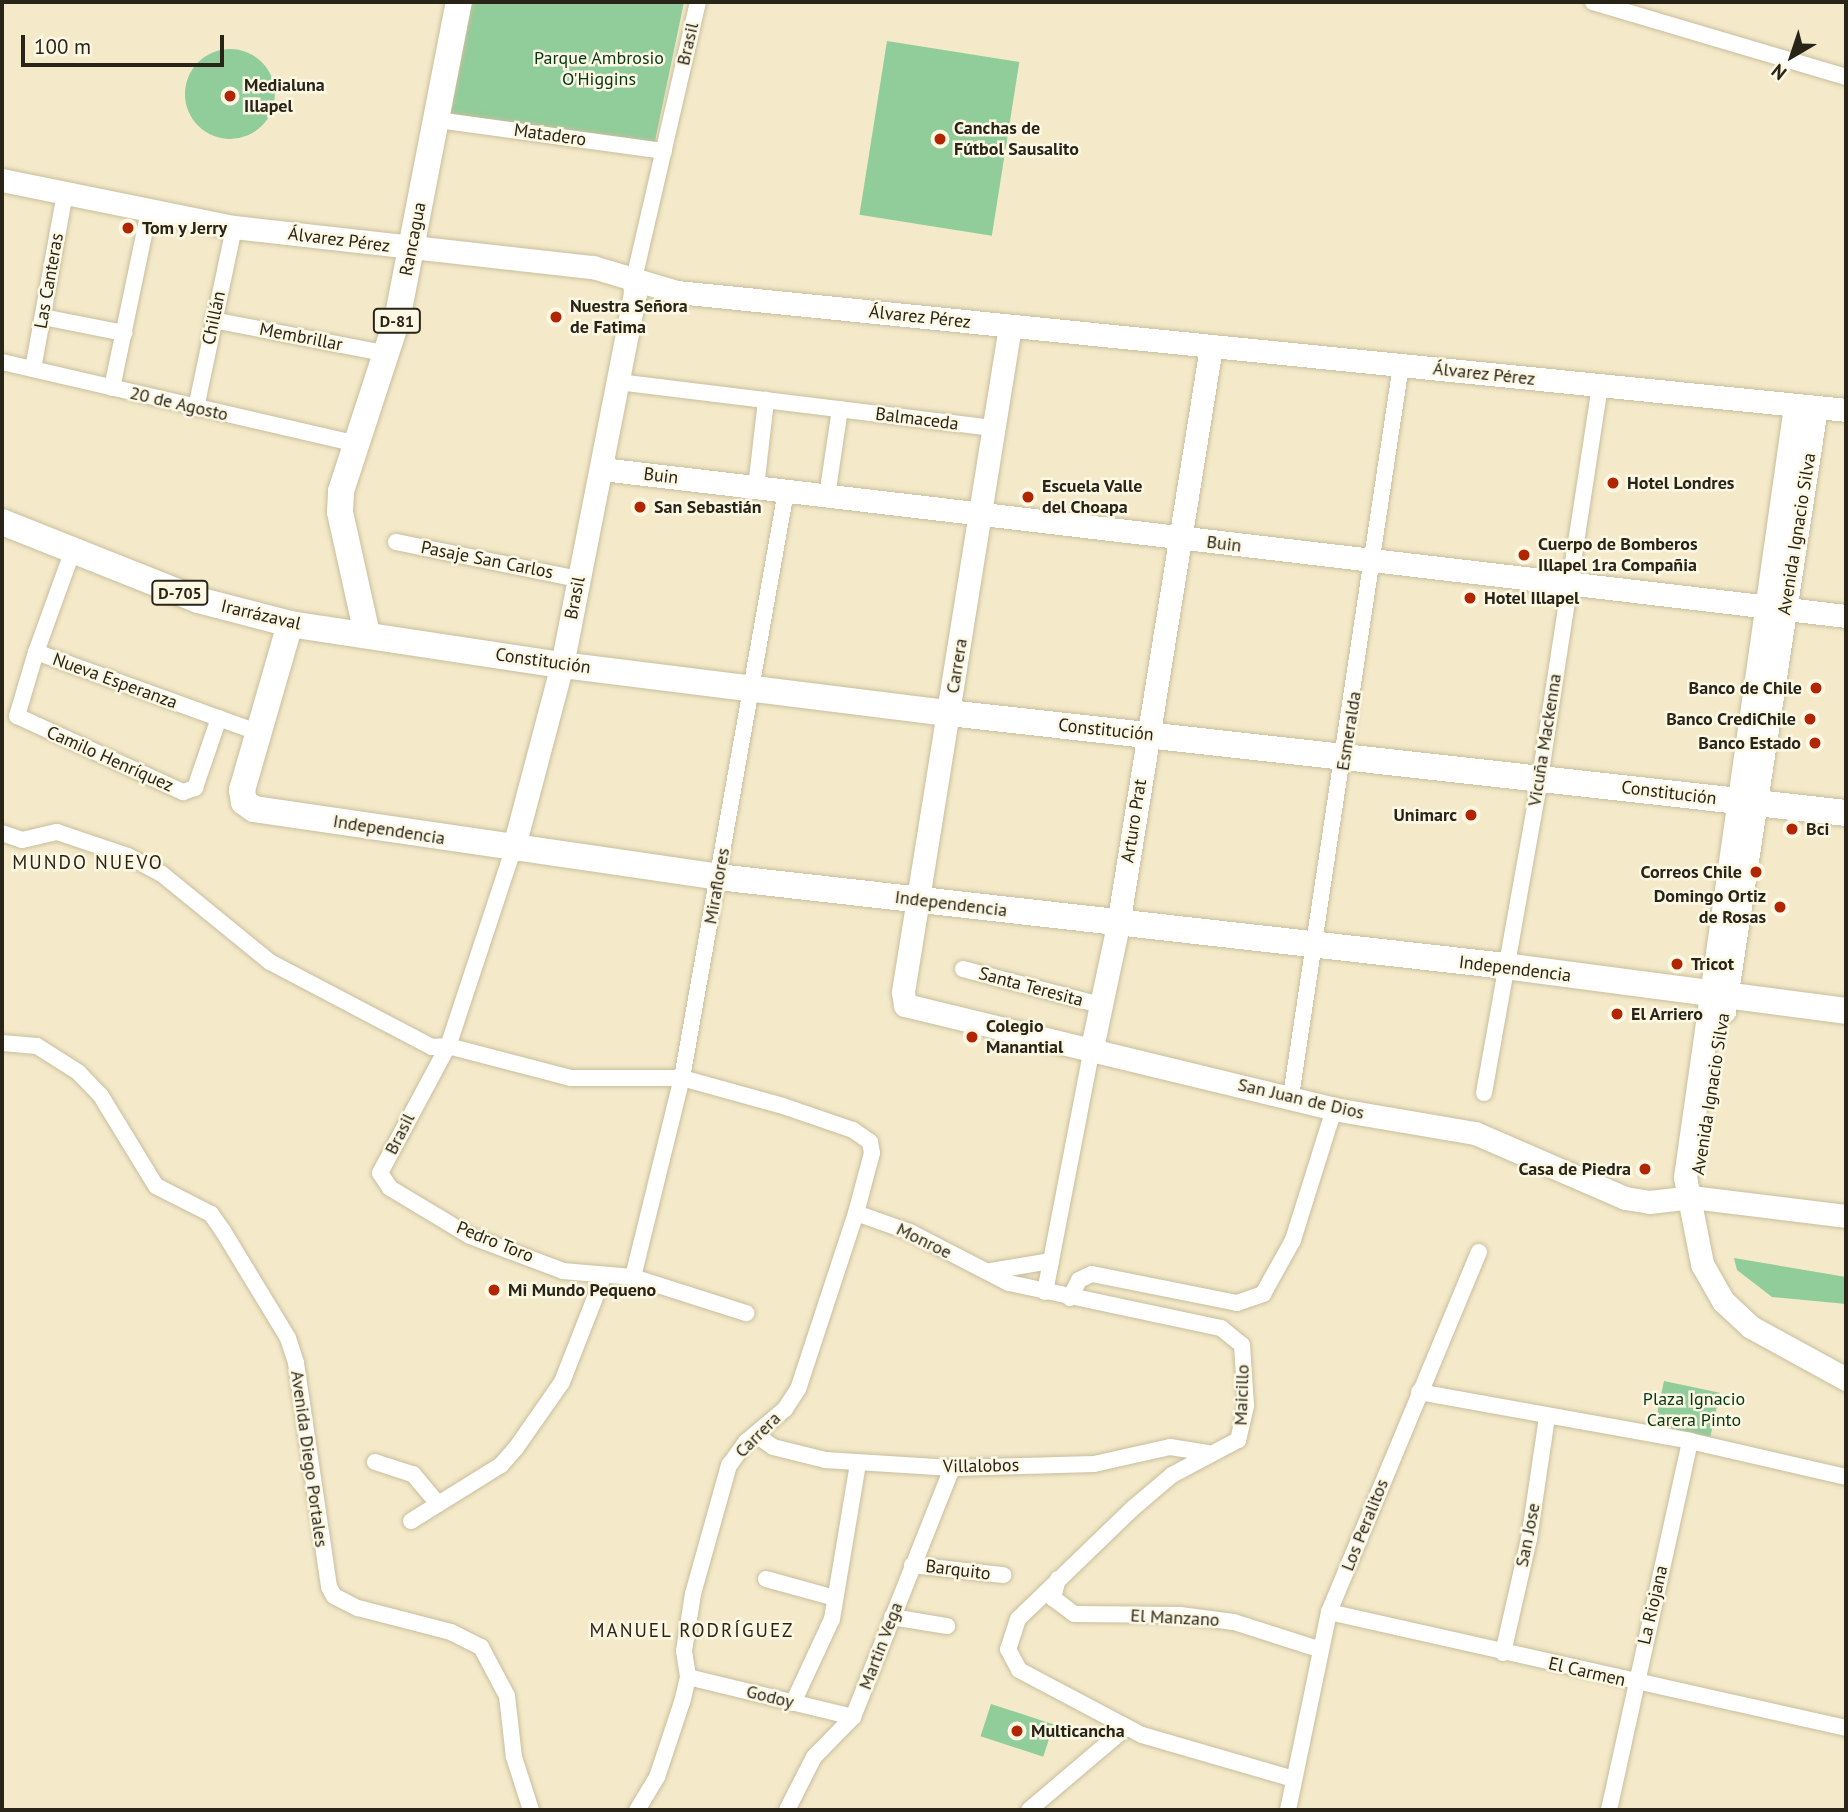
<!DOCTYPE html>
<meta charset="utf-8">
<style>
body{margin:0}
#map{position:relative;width:1848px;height:1812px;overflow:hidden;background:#f4eac9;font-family:"PT Sans",sans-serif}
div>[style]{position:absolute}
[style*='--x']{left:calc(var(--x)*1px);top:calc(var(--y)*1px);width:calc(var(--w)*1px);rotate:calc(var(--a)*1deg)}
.green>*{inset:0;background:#90cd9a;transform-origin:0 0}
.round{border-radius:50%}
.roads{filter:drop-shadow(0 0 2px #c8be9e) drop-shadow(0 0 2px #c8be9e)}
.street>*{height:16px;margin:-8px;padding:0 8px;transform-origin:8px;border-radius:8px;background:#fff}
.secondary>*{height:23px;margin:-11.5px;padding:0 11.5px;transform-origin:11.5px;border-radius:11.5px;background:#fff}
.primary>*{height:26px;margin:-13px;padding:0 13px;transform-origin:13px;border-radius:13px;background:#fff}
.dots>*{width:19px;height:19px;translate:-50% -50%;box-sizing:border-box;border:4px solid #fdf8e4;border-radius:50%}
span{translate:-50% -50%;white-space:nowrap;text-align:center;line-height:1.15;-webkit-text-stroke:5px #fdf8e4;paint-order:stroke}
.shield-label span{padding:2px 5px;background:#fdf8e4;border:2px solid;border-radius:5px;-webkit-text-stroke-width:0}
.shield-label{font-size:16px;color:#282418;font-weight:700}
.street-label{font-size:18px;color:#282418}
.park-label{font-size:18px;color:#043614}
.poi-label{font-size:18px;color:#282418;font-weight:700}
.left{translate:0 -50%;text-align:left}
.right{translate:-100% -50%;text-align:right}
.neighbourhood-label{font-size:19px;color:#282418;letter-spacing:2px}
.frame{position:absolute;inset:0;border:4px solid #282418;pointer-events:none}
.north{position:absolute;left:1757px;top:21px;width:70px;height:70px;-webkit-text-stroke:5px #fdf8e4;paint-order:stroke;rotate:219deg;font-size:19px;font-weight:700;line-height:28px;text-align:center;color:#282418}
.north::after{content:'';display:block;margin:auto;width:24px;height:32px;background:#282418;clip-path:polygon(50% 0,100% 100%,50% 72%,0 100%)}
.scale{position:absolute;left:21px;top:35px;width:203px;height:32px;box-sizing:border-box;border:4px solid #282418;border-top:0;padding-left:9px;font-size:21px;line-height:24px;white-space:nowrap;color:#282418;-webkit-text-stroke:5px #fdf8e4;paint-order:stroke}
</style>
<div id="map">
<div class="green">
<div style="clip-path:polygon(465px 2px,684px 2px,654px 146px,441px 112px)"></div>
<div style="left:887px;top:41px;width:134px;height:176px;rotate:9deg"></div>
<div class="round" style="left:185px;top:49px;width:90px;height:90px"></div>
<div style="clip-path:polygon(1734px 1258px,1846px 1277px,1846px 1304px,1772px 1297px,1737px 1270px)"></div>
<div style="left:1664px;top:1381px;width:57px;height:45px;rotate:12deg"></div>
<div style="left:991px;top:1704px;width:66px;height:34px;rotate:18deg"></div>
</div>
<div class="roads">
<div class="street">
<div style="--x:1593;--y:2;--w:264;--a:16.5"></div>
<div style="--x:437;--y:120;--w:229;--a:7.8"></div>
<div style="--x:634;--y:279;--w:284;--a:-77"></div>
<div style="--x:43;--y:317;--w:83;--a:11.2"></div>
<div style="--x:213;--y:320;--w:178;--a:11"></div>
<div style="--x:2;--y:362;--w:363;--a:13"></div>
<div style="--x:33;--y:369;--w:179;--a:-79.7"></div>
<div style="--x:618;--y:382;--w:380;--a:7"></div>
<div style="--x:112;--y:388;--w:181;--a:-78.2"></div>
<div style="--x:196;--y:408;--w:185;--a:-78.1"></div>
<div style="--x:756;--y:487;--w:88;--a:-83.4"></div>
<div style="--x:827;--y:496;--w:88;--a:-81.5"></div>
<div style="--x:396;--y:542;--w:186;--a:11.5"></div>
<div style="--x:73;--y:550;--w:109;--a:109.9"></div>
<div style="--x:36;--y:652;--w:235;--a:19.9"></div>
<div style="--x:36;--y:652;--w:67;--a:106.5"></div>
<div style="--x:17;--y:716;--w:183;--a:24.6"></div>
<div style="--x:183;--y:792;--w:13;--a:-18"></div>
<div style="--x:195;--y:788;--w:74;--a:-71.1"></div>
<div style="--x:2;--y:833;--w:21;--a:19"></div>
<div style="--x:22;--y:840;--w:36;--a:-13"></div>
<div style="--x:57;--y:832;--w:75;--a:18.7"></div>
<div style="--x:128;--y:856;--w:38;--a:28"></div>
<div style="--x:162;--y:874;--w:139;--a:39.2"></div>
<div style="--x:270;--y:962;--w:183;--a:27.7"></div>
<div style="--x:432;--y:1047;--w:16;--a:-4"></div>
<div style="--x:448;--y:1046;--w:127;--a:14.6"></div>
<div style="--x:571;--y:1078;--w:111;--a:0"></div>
<div style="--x:682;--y:1078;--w:105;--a:15.5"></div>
<div style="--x:783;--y:1106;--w:74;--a:18.9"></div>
<div style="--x:853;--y:1130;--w:21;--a:35"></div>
<div style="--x:870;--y:1142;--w:11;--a:80"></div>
<div style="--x:872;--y:1153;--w:62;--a:104.9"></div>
<div style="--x:856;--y:1213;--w:185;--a:108.2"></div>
<div style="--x:798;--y:1389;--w:24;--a:123"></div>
<div style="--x:785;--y:1409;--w:51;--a:139.8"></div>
<div style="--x:746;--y:1442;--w:29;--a:126"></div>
<div style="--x:729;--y:1465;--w:134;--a:105.6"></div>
<div style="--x:693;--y:1594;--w:58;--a:99"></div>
<div style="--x:684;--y:1651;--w:26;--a:81"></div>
<div style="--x:688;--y:1677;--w:26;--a:103"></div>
<div style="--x:682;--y:1702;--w:79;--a:108.4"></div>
<div style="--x:657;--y:1777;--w:39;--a:121"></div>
<div style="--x:513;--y:850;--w:206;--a:108.3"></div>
<div style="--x:448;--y:1046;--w:144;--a:118.2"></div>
<div style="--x:380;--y:1173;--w:18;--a:56"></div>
<div style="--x:390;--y:1188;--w:93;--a:31"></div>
<div style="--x:470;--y:1236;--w:99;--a:20.6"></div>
<div style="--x:563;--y:1271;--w:70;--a:4.9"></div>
<div style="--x:633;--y:1277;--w:119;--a:17.7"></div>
<div style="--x:963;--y:969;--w:142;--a:14.7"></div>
<div style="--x:2;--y:1043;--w:35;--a:5"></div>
<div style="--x:37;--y:1046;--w:49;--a:32.4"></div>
<div style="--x:78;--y:1072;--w:33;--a:46"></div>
<div style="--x:101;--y:1096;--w:105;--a:58.6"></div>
<div style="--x:156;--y:1186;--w:62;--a:27"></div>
<div style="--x:211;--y:1214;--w:21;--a:55"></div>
<div style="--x:223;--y:1231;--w:125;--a:58.7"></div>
<div style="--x:288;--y:1338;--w:26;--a:72"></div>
<div style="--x:296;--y:1363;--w:226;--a:81.6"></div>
<div style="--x:329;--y:1587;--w:10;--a:61"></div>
<div style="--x:334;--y:1596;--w:27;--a:27"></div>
<div style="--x:358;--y:1608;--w:96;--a:14.5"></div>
<div style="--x:451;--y:1632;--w:34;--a:27"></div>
<div style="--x:481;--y:1647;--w:55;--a:62"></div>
<div style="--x:507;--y:1696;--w:61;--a:83.5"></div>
<div style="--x:514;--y:1757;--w:56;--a:72.2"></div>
<div style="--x:1484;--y:1093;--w:320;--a:-79.9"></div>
<div style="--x:1540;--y:778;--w:397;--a:-81.3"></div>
<div style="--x:1291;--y:1096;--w:739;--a:-81.44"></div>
<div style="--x:856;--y:1213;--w:57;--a:19.4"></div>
<div style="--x:910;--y:1232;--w:111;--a:27.3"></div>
<div style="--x:1009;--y:1283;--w:217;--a:12"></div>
<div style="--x:1221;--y:1328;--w:27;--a:39"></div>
<div style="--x:1242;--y:1345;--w:61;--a:86.2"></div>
<div style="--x:1246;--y:1406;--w:35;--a:103"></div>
<div style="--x:1238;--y:1440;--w:75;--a:152.1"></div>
<div style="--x:1172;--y:1475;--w:52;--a:139.6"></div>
<div style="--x:1132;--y:1509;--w:158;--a:136"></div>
<div style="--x:1018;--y:1619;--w:32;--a:108"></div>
<div style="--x:1008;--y:1649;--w:24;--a:62"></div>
<div style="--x:1019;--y:1670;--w:139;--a:27.9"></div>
<div style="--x:1142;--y:1735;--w:157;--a:16.2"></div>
<div style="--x:991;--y:1271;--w:61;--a:-9.5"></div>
<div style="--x:633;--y:1277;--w:205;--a:-76.2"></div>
<div style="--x:682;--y:1078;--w:596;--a:-79.95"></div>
<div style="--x:1045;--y:1292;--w:244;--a:-79.1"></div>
<div style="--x:1070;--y:1298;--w:20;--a:-63"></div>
<div style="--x:1079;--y:1280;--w:14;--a:-25"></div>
<div style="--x:1092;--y:1274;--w:148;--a:11.3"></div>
<div style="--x:1237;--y:1303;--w:28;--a:-19"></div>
<div style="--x:1263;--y:1294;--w:62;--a:-60.9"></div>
<div style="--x:1293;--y:1240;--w:137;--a:-72.6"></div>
<div style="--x:1419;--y:1392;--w:275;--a:10.2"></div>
<div style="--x:1690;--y:1441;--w:160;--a:13"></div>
<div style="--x:756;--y:1435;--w:21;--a:35"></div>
<div style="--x:773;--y:1447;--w:54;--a:14"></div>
<div style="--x:825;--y:1460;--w:127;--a:3.6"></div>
<div style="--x:952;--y:1468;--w:142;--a:-1.6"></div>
<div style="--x:1094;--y:1464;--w:78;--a:-12.6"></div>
<div style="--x:1170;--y:1447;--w:38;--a:9"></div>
<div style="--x:375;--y:1462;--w:40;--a:18"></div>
<div style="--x:413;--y:1474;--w:38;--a:50"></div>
<div style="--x:411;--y:1521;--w:106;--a:-31.9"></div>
<div style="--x:501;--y:1465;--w:23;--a:-49"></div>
<div style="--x:516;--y:1448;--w:80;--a:-55.1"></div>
<div style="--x:562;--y:1382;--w:115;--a:-68.6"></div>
<div style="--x:912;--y:1565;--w:92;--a:6.3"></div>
<div style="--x:766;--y:1579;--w:72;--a:15.4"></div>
<div style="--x:1058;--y:1579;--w:20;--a:105"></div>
<div style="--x:1053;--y:1598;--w:26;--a:37"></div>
<div style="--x:1074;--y:1614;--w:106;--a:0.5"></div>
<div style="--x:1180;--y:1615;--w:54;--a:7.4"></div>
<div style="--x:1234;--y:1622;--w:88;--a:17.8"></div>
<div style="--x:1329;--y:1612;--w:530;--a:12.65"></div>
<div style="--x:892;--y:1617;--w:56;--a:9.3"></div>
<div style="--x:1503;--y:1653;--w:117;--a:-77.2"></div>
<div style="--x:1529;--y:1539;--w:123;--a:-81.6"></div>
<div style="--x:688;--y:1677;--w:170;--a:13.6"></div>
<div style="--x:793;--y:1703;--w:93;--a:-65.1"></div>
<div style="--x:832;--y:1619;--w:158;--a:-80.5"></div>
<div style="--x:787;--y:1810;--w:59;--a:-63"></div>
<div style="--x:814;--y:1757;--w:56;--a:-45.7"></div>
<div style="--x:853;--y:1717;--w:268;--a:-68.3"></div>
<div style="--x:1029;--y:1810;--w:128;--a:-40.3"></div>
<div style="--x:1288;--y:1810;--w:202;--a:-78.3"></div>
<div style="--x:1329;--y:1612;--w:390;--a:-67.4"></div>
<div style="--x:1609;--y:1810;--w:378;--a:-77.6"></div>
</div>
<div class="secondary">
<div style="--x:2;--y:180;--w:237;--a:11.5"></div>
<div style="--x:234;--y:227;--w:361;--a:6.4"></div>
<div style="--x:593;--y:267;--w:88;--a:16.6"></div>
<div style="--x:677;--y:292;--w:1175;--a:5.76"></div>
<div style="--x:1010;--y:326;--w:675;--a:99.13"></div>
<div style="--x:903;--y:992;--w:13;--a:81"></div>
<div style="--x:905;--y:1005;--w:441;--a:13.6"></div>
<div style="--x:1334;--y:1109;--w:143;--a:9.7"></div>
<div style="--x:1475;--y:1133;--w:163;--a:23.4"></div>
<div style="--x:1625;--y:1198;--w:24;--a:9"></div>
<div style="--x:1649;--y:1202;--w:43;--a:-6.6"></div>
<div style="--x:1692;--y:1197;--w:155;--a:7"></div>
<div style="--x:1795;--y:406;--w:779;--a:98.12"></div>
<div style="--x:1685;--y:1177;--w:89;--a:78.9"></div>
<div style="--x:1702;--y:1264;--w:43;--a:60.4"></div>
<div style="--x:1723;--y:1301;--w:38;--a:43"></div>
<div style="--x:1751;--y:1327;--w:108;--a:28.7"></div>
<div style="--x:602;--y:469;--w:1253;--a:6.74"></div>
<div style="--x:513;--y:850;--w:191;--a:-75.2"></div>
<div style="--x:562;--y:665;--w:378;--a:-78.9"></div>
<div style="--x:635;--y:294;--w:15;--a:-94"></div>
<div style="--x:1724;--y:1011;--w:610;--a:-81.33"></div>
<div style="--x:1091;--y:1052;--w:130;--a:-78"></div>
<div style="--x:1118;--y:925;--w:585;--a:-80.86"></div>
</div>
<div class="primary">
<div style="--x:2;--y:522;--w:211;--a:21.7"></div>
<div style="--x:198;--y:600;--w:95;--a:14.6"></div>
<div style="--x:290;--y:624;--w:275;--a:8.6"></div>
<div style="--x:562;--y:665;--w:390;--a:7.1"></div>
<div style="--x:949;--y:713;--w:903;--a:6.36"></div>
<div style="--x:290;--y:624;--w:173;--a:106.1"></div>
<div style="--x:242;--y:790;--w:12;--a:81"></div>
<div style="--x:244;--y:802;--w:12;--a:35"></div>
<div style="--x:254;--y:809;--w:469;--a:8.3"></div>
<div style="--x:718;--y:877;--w:792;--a:6.45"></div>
<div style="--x:1505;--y:966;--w:344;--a:7.5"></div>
<div style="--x:367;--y:634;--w:125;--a:-102.5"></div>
<div style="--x:340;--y:512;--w:21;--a:-87"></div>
<div style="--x:341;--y:491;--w:180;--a:-71.9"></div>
<div style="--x:397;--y:320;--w:324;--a:-79"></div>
</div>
</div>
<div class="dots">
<div style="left:230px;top:96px;background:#b12501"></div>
<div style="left:940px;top:139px;background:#b12501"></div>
<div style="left:128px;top:228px;background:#b12501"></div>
<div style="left:556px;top:317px;background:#b12501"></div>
<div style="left:1613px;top:483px;background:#b12501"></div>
<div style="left:1028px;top:497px;background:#b12501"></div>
<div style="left:640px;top:507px;background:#b12501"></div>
<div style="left:1524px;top:555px;background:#b12501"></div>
<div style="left:1470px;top:598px;background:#b12501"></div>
<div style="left:1816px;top:688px;background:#b12501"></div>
<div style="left:1810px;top:719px;background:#b12501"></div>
<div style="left:1815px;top:743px;background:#b12501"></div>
<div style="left:1471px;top:815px;background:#b12501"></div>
<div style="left:1792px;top:829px;background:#b12501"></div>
<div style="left:1756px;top:872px;background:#b12501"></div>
<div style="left:1780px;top:907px;background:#b12501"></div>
<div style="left:1677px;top:964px;background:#b12501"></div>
<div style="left:1617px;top:1014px;background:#b12501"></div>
<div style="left:972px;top:1037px;background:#b12501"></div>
<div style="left:1645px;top:1169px;background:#b12501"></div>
<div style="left:494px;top:1290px;background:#b12501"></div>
<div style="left:1017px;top:1731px;background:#b12501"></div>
</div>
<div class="shield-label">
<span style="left:397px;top:321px">D-81</span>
<span style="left:180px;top:593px">D-705</span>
</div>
<div class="street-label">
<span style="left:688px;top:44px;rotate:-77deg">Brasil</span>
<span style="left:550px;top:135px;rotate:8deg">Matadero</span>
<span style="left:413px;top:239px;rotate:-79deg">Rancagua</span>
<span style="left:339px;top:240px;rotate:7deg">Álvarez Pérez</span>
<span style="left:49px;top:281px;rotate:-80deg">Las Canteras</span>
<span style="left:920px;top:317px;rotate:6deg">Álvarez Pérez</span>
<span style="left:214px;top:318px;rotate:-78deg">Chillán</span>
<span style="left:301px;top:337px;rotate:11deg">Membrillar</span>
<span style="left:1484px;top:374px;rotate:6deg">Álvarez Pérez</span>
<span style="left:179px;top:404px;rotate:13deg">20 de Agosto</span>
<span style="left:917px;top:419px;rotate:7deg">Balmaceda</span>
<span style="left:661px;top:476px;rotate:7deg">Buin</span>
<span style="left:1797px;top:534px;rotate:-81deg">Avenida Ignacio Silva</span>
<span style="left:1224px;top:544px;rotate:7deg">Buin</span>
<span style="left:487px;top:560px;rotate:11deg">Pasaje San Carlos</span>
<span style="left:575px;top:598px;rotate:-79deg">Brasil</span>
<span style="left:261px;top:615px;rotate:13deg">Irarrázaval</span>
<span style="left:543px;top:661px;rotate:8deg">Constitución</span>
<span style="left:957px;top:666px;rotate:-81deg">Carrera</span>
<span style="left:115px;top:681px;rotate:20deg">Nueva Esperanza</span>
<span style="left:1106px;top:730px;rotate:6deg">Constitución</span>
<span style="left:1349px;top:731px;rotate:-81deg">Esmeralda</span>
<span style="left:1545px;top:740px;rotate:-81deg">Vicuña Mackenna</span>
<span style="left:110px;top:759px;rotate:24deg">Camilo Henríquez</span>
<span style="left:1669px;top:793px;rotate:7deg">Constitución</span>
<span style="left:1134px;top:821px;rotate:-81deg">Arturo Prat</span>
<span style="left:389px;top:830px;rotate:9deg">Independencia</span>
<span style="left:717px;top:886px;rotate:-80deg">Miraflores</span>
<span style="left:951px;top:904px;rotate:7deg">Independencia</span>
<span style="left:1515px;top:969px;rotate:7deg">Independencia</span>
<span style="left:1031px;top:987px;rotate:15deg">Santa Teresita</span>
<span style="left:1711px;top:1094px;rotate:-81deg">Avenida Ignacio Silva</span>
<span style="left:1301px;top:1099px;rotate:13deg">San Juan de Dios</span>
<span style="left:400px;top:1134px;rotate:-63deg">Brasil</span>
<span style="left:924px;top:1241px;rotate:26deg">Monroe</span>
<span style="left:495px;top:1242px;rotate:22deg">Pedro Toro</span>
<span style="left:1242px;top:1395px;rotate:-88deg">Maicillo</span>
<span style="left:758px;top:1435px;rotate:-45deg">Carrera</span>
<span style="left:309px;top:1459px;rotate:82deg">Avenida Diego Portales</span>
<span style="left:981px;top:1466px;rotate:-1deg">Villalobos</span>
<span style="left:1365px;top:1525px;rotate:-68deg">Los Peralitos</span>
<span style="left:1528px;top:1535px;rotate:-79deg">San Jose</span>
<span style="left:958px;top:1570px;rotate:7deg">Barquito</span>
<span style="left:1653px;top:1605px;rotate:-77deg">La Riojana</span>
<span style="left:1175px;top:1618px;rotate:3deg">El Manzano</span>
<span style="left:881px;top:1646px;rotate:-69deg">Martin Vega</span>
<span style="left:1587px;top:1672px;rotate:13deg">El Carmen</span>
<span style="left:770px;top:1697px;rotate:14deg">Godoy</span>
</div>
<div class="park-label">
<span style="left:599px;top:69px">Parque Ambrosio<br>O'Higgins</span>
<span style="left:1694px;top:1410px">Plaza Ignacio<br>Carera Pinto</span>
</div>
<div class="poi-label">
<span class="left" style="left:244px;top:96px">Medialuna<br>Illapel</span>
<span class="left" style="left:954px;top:139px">Canchas de<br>Fútbol Sausalito</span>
<span class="left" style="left:142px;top:228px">Tom y Jerry</span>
<span class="left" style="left:570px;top:317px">Nuestra Señora<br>de Fatima</span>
<span class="left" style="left:1627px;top:483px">Hotel Londres</span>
<span class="left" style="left:1042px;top:497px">Escuela Valle<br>del Choapa</span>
<span class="left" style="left:654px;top:507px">San Sebastián</span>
<span class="left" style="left:1538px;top:555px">Cuerpo de Bomberos<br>Illapel 1ra Compañia</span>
<span class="left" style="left:1484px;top:598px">Hotel Illapel</span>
<span class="right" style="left:1802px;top:688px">Banco de Chile</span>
<span class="right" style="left:1796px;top:719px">Banco CrediChile</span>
<span class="right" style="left:1801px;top:743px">Banco Estado</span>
<span class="right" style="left:1457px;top:815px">Unimarc</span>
<span class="left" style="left:1806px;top:829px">Bci</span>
<span class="right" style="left:1742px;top:872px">Correos Chile</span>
<span class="right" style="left:1766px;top:907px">Domingo Ortiz<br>de Rosas</span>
<span class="left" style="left:1691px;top:964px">Tricot</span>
<span class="left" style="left:1631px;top:1014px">El Arriero</span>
<span class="left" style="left:986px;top:1037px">Colegio<br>Manantial</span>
<span class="right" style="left:1631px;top:1169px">Casa de Piedra</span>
<span class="left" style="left:508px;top:1290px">Mi Mundo Pequeno</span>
<span class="left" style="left:1031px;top:1731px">Multicancha</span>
</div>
<div class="neighbourhood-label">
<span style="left:88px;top:863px">MUNDO NUEVO</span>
<span style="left:692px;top:1631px">MANUEL RODRÍGUEZ</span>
</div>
<div class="frame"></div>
<div class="north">N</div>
<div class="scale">100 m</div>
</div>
